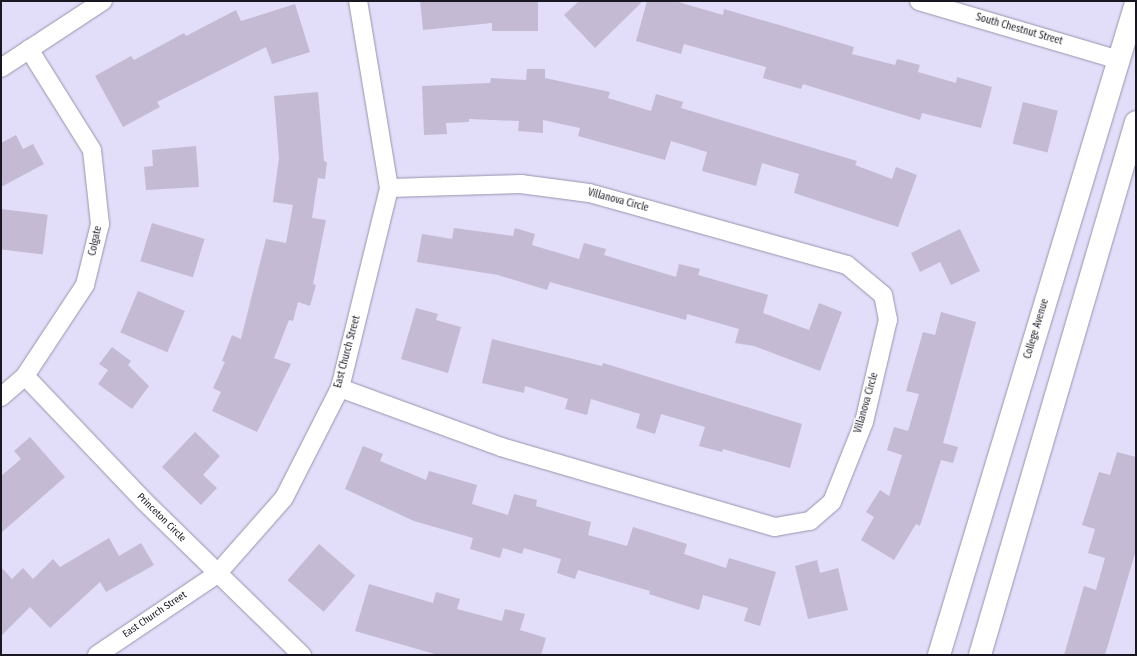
<!DOCTYPE html>
<style>
body{margin:0}
#map{position:relative;width:1137px;height:656px;overflow:hidden;background:#e2ddf8;font-family:"Fira Sans Condensed",sans-serif}
div>[style]{position:absolute}
[style*='--x']{left:calc(var(--x)*1px);top:calc(var(--y)*1px);width:calc(var(--w)*1px);rotate:calc(var(--a)*1deg)}
.building>*{inset:0;background:#c5bad4;transform-origin:0 0}
.roads{filter:drop-shadow(0 0 1px #9893ad) drop-shadow(0 0 1px #9893ad)}
.street>*{height:18px;margin:-9px;padding:0 9px;transform-origin:9px;border-radius:9px;background:#fff}
.secondary>*{height:22px;margin:-11px;padding:0 11px;transform-origin:11px;border-radius:11px;background:#fff}
span{translate:-50% -50%;white-space:nowrap;text-align:center;line-height:1.15;-webkit-text-stroke:3px #fff;paint-order:stroke}
.street-label{font-size:10px;color:#191721}
.frame{position:absolute;inset:0;border:2px solid #191721;pointer-events:none}
</style>
<div id="map">
<div class="building">
<div style="clip-path:polygon(420px 1px,538px 1px,538px 31px,492px 31px,492px 23px,423px 30px)"></div>
<div style="clip-path:polygon(579px 1px,643px 1px,595px 48px,564px 15px)"></div>
<div style="clip-path:polygon(647px 1px,675px 1px,723px 15px,724px 9px,854px 47px,852px 54px,895px 65px,897px 59px,920px 65px,918px 72px,956px 83px,957px 77px,992px 87px,981px 128px,922px 113px,920px 120px,803px 84px,801px 89px,763px 78px,766px 67px,684px 44px,681px 54px,636px 41px)"></div>
<div style="clip-path:polygon(295px 4px,310px 52px,272px 64px,266px 47px,165px 98px,157px 102px,160px 107px,123px 127px,95px 76px,131px 56px,134px 60px,184px 33px,186px 36px,236px 10px,241px 21px)"></div>
<div style="clip-path:polygon(527px 69px,545px 69px,545px 78px,610px 92px,608px 98px,651px 111px,656px 94px,683px 102px,681px 108px,857px 161px,855px 165px,892px 179px,896px 167px,917px 175px,898px 227px,794px 193px,799px 174px,762px 163px,756px 186px,702px 171px,707px 152px,671px 141px,665px 160px,578px 136px,580px 128px,543px 120px,543px 133px,518px 131px,519px 121px,469px 119px,469px 122px,446px 123px,447px 134px,424px 135px,422px 86px,490px 83px,491px 78px,526px 80px)"></div>
<div style="clip-path:polygon(318px 92px,324px 161px,327px 162px,325px 179px,318px 178px,312px 218px,326px 220px,313px 284px,316px 285px,310px 306px,298px 302px,293px 321px,289px 320px,274px 358px,291px 364px,257px 432px,212px 411px,221px 392px,213px 388px,225px 362px,222px 361px,232px 335px,241px 339px,266px 239px,286px 243px,293px 205px,273px 202px,279px 158px,274px 96px)"></div>
<div style="left:1023px;top:102px;width:36px;height:43px;rotate:14deg"></div>
<div style="clip-path:polygon(16px 135px,23px 149px,33px 144px,44px 164px,1px 187px,1px 143px)"></div>
<div style="clip-path:polygon(196px 146px,199px 187px,146px 190px,144px 167px,153px 166px,152px 150px)"></div>
<div style="left:1px;top:209px;width:47px;height:40px;rotate:7deg"></div>
<div style="left:152px;top:223px;width:55px;height:40px;rotate:17deg"></div>
<div style="clip-path:polygon(454px 228px,513px 236px,515px 228px,535px 234px,532px 245px,579px 259px,584px 243px,606px 249px,604px 255px,676px 277px,679px 264px,700px 269px,698px 275px,768px 295px,763px 313px,809px 330px,819px 303px,842px 312px,820px 371px,754px 346px,735px 343px,739px 329px,687px 314px,686px 320px,550px 282px,547px 290px,498px 275px,417px 262px,422px 234px,452px 239px)"></div>
<div style="clip-path:polygon(960px 229px,980px 271px,951px 285px,940px 262px,920px 272px,911px 253px)"></div>
<div style="left:138px;top:291px;width:51px;height:45px;rotate:23deg"></div>
<div style="clip-path:polygon(416px 308px,438px 314px,436px 320px,461px 327px,448px 373px,401px 359px)"></div>
<div style="clip-path:polygon(941px 312px,976px 322px,943px 443px,958px 447px,953px 463px,941px 460px,920px 526px,916px 524px,894px 560px,861px 540px,874px 517px,866px 512px,880px 490px,889px 496px,902px 455px,887px 450px,894px 427px,908px 431px,919px 394px,906px 391px,923px 332px,935px 335px)"></div>
<div style="clip-path:polygon(492px 339px,602px 366px,603px 363px,802px 424px,790px 468px,723px 449px,722px 452px,699px 446px,705px 427px,661px 414px,655px 434px,636px 428px,640px 414px,591px 399px,587px 415px,565px 409px,568px 399px,525px 386px,524px 393px,482px 383px)"></div>
<div style="clip-path:polygon(112px 347px,131px 361px,128px 365px,149px 386px,132px 409px,98px 384px,108px 370px,99px 364px)"></div>
<div style="clip-path:polygon(195px 432px,220px 456px,203px 475px,217px 488px,201px 505px,162px 467px)"></div>
<div style="clip-path:polygon(30px 437px,65px 477px,1px 533px,1px 476px,21px 459px,14px 451px)"></div>
<div style="clip-path:polygon(363px 446px,383px 454px,380px 461px,426px 480px,429px 471px,477px 485px,472px 504px,508px 515px,514px 494px,537px 500px,536px 506px,591px 522px,588px 535px,627px 546px,633px 527px,687px 544px,684px 554px,726px 568px,729px 558px,776px 572px,760px 626px,744px 621px,748px 608px,703px 595px,699px 610px,649px 594px,650px 591px,578px 570px,575px 579px,557px 573px,561px 559px,524px 548px,522px 554px,503px 548px,500px 558px,470px 549px,473px 538px,414px 521px,345px 489px)"></div>
<div style="clip-path:polygon(1117px 452px,1136px 457px,1136px 550px,1105px 655px,1064px 655px,1084px 586px,1096px 590px,1105px 558px,1088px 553px,1095px 529px,1082px 525px,1099px 472px,1110px 475px)"></div>
<div style="clip-path:polygon(109px 538px,119px 556px,141px 543px,154px 565px,106px 592px,100px 582px,50px 628px,30px 607px,1px 636px,1px 567px,12px 579px,23px 568px,33px 579px,53px 559px,60px 567px)"></div>
<div style="left:319px;top:544px;width:48px;height:48px;rotate:41deg"></div>
<div style="clip-path:polygon(817px 560px,820px 573px,838px 568px,848px 610px,808px 619px,795px 566px)"></div>
<div style="clip-path:polygon(369px 584px,433px 603px,436px 592px,460px 599px,457px 609px,502px 621px,505px 609px,525px 614px,520px 630px,546px 638px,541px 655px,438px 655px,355px 631px)"></div>
</div>
<div class="roads">
<div class="street">
<div style="--x:919;--y:1;--w:209;--a:16.4"></div>
<div style="--x:1;--y:68;--w:122;--a:-33.3"></div>
<div style="--x:25;--y:376;--w:173;--a:46.4"></div>
<div style="--x:144;--y:501;--w:221;--a:44.3"></div>
<div style="--x:340;--y:388;--w:171;--a:20.1"></div>
<div style="--x:501;--y:447;--w:285;--a:16.3"></div>
<div style="--x:775;--y:527;--w:36;--a:-10"></div>
<div style="--x:810;--y:521;--w:29;--a:-41"></div>
<div style="--x:832;--y:502;--w:86;--a:-68.2"></div>
<div style="--x:864;--y:422;--w:105;--a:-76.8"></div>
<div style="--x:888;--y:320;--w:25;--a:-101"></div>
<div style="--x:883;--y:295;--w:47;--a:-140.2"></div>
<div style="--x:847;--y:265;--w:268;--a:-164.4"></div>
<div style="--x:589;--y:193;--w:69;--a:-172.5"></div>
<div style="--x:521;--y:184;--w:132;--a:178.3"></div>
<div style="--x:1;--y:397;--w:32;--a:-41"></div>
<div style="--x:25;--y:376;--w:109;--a:-56.6"></div>
<div style="--x:85;--y:285;--w:63;--a:-76.2"></div>
<div style="--x:100;--y:224;--w:74;--a:-96.2"></div>
<div style="--x:92;--y:150;--w:119;--a:-122"></div>
<div style="--x:97;--y:655;--w:145;--a:-34"></div>
<div style="--x:217;--y:574;--w:101;--a:-48.6"></div>
<div style="--x:284;--y:498;--w:123;--a:-63"></div>
<div style="--x:340;--y:388;--w:206;--a:-76.2"></div>
<div style="--x:389;--y:188;--w:190;--a:-99.4"></div>
</div>
<div class="secondary">
<div style="--x:939;--y:655;--w:681;--a:-73.19"></div>
<div style="--x:980;--y:655;--w:555;--a:-73.69"></div>
</div>
</div>
<div class="street-label">
<span style="left:1019px;top:30px;rotate:16deg">South Chestnut Street</span>
<span style="left:618px;top:201px;rotate:15deg">Villanova Circle</span>
<span style="left:96px;top:241px;rotate:-78deg">Colgate</span>
<span style="left:1037px;top:329px;rotate:-73deg">College Avenue</span>
<span style="left:348px;top:352px;rotate:-75deg">East Church Street</span>
<span style="left:867px;top:403px;rotate:-74deg">Villanova Circle</span>
<span style="left:161px;top:518px;rotate:45deg">Princeton Circle</span>
<span style="left:155px;top:615px;rotate:-34deg">East Church Street</span>
</div>
<div class="frame"></div>
</div>
